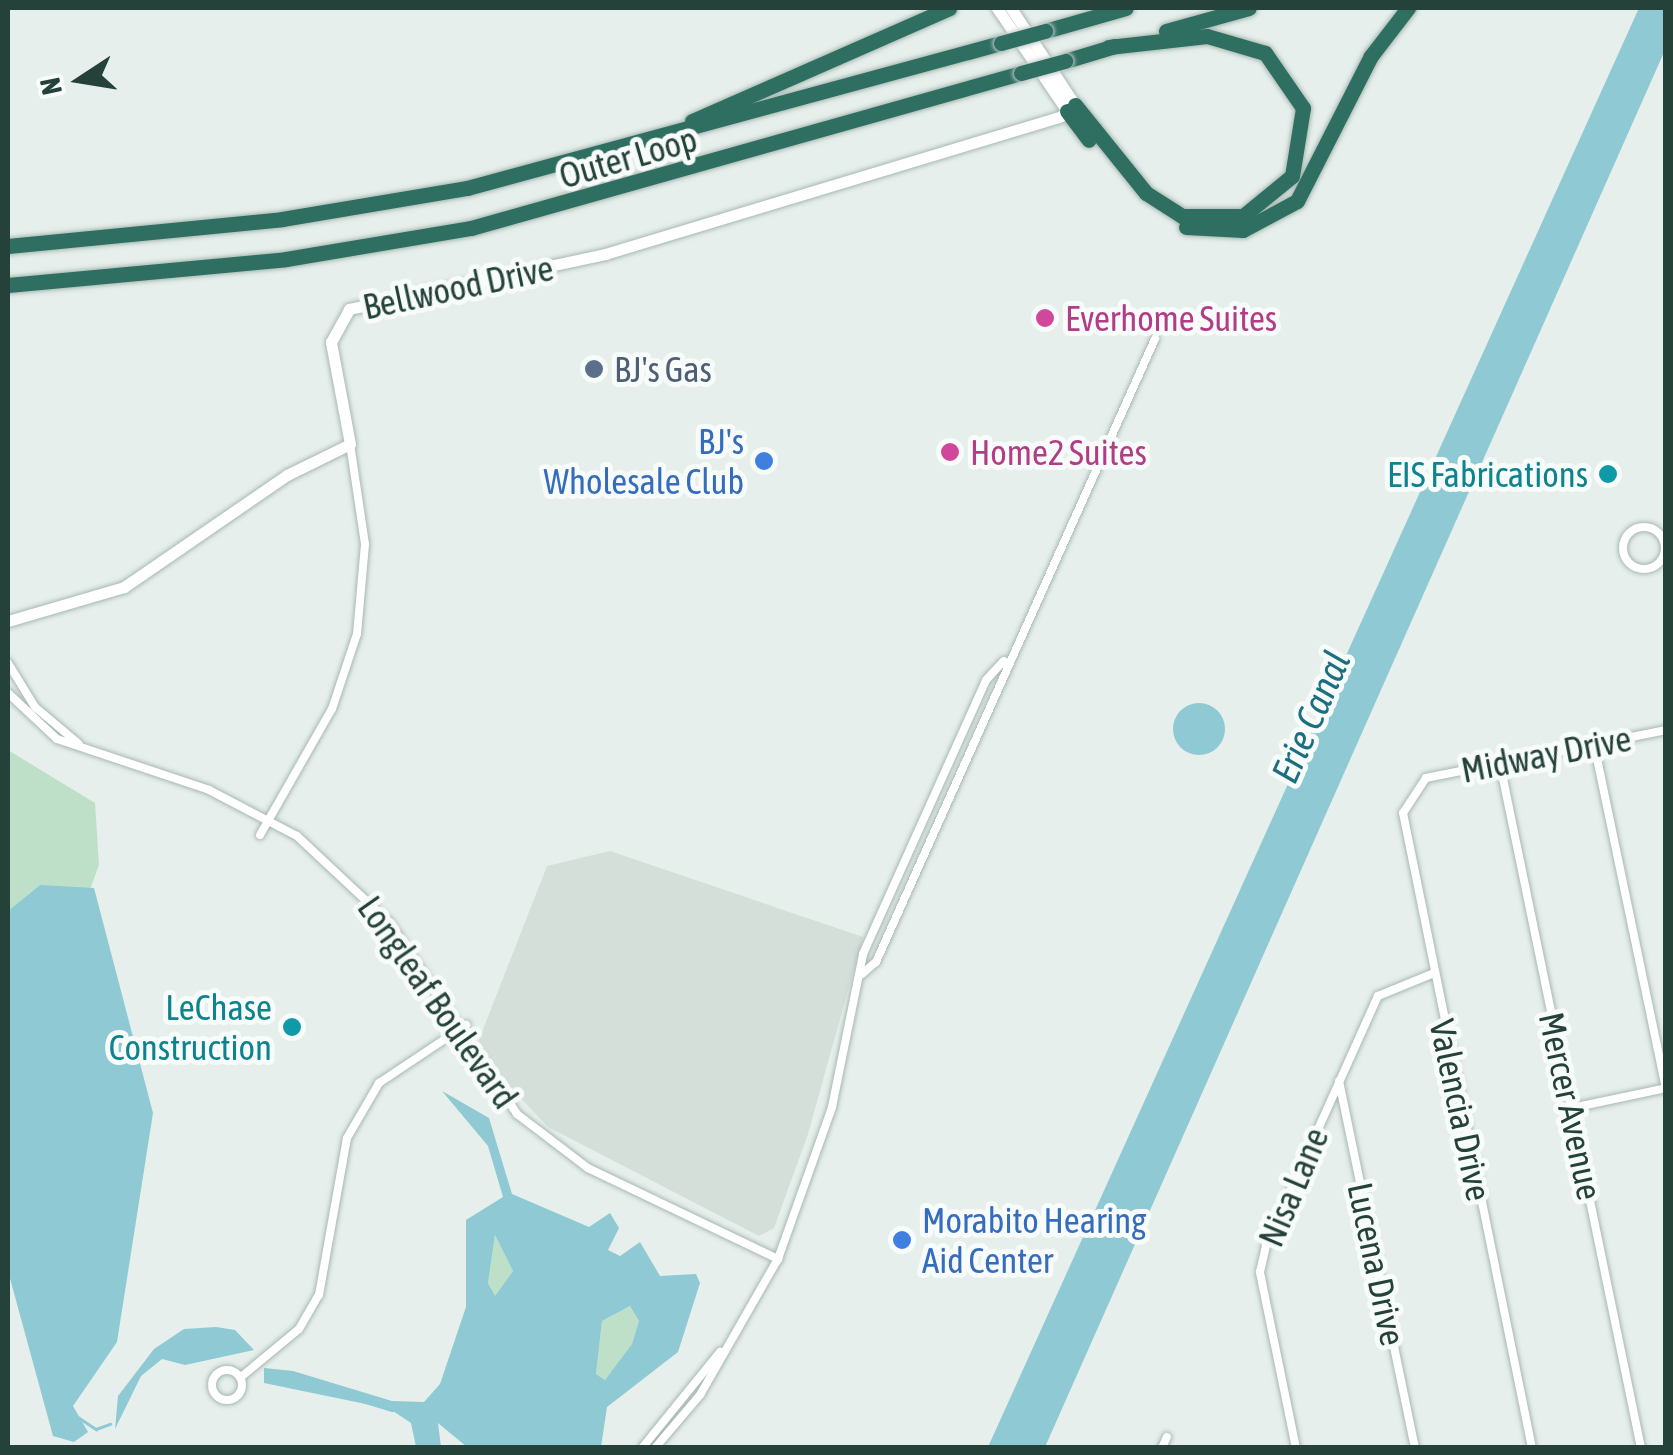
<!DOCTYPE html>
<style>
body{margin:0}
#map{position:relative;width:1673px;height:1455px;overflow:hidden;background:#e6efeb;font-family:"Asap Condensed",sans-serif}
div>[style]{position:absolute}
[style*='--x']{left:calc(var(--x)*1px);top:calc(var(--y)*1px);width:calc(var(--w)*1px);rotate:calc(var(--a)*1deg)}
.built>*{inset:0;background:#d4dfda}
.green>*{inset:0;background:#bfe0c8}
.water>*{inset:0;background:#8ec9d4}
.round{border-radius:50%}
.stream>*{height:2.5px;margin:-1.25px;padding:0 1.25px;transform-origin:1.25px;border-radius:1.25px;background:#8ec9d4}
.roads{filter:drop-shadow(0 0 2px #a8b8b2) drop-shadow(0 0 2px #a8b8b2)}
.street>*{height:8px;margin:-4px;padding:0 4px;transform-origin:4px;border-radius:4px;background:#fff}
.street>.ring{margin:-4px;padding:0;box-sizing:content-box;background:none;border:8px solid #fff;border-radius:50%}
.secondary>*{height:11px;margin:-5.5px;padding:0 5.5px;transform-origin:5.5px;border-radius:5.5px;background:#fff}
.highway>*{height:15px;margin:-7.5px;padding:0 7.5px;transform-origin:7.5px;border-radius:7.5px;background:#2f6f62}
.bridges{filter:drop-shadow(0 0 2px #c2cac8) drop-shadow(0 0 2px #c2cac8)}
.highway-bridge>*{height:15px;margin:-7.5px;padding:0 7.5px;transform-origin:7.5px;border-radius:7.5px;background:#2f6f62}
.dots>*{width:28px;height:28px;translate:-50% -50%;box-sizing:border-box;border:5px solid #f7fbf9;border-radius:50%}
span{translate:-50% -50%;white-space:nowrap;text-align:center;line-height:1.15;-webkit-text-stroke:10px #f7fbf9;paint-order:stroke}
.street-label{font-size:35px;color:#24423a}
.hotel-label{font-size:35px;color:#b23c85}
.left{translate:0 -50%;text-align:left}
.service-label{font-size:35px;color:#4e5e75}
.shop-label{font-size:35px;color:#366cbe}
.right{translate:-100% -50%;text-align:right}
.culture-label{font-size:35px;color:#0d838f}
.water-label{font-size:38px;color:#1c6f80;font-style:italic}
.frame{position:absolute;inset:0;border:10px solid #24423a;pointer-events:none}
.north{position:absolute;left:30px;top:30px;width:100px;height:100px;-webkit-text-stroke:8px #f7fbf9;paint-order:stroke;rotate:258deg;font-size:28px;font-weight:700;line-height:40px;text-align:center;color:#24423a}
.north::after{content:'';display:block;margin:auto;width:35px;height:45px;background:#24423a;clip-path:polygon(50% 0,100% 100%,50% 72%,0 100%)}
</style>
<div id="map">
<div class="built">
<div style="clip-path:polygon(610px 851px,863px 937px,808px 1134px,774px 1228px,759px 1236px,548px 1127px,475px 1050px,547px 866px)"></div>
</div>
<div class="green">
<div style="clip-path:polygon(8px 750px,95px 803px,99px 865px,89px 892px,40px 885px,8px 911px)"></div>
<div style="clip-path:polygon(495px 1235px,513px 1271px,495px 1297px,488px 1283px)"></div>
<div style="clip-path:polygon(630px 1306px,639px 1321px,632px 1345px,605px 1380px,596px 1374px,602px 1321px)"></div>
</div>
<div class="water">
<div style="clip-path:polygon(1639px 8px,1665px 8px,1665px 50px,1045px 1447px,988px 1447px)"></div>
<div class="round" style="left:1173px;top:703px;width:52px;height:52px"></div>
<div style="clip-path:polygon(40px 885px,94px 888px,153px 1113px,117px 1342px,73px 1406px,88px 1432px,74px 1442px,53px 1436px,8px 1271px,8px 911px)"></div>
<div style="clip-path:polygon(evenodd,442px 1091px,489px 1118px,512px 1194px,589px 1227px,610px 1213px,619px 1228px,608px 1250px,620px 1256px,640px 1242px,660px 1276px,696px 1274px,700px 1283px,678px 1352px,607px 1407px,601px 1447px,467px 1447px,438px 1423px,441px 1447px,416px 1447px,411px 1423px,390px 1409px,264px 1383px,264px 1368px,293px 1371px,392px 1401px,424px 1402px,440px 1384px,466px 1307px,466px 1220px,503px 1197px,488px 1146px,442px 1091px,495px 1235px,513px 1271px,495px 1296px,488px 1283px,495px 1235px,442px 1091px,630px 1306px,639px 1321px,632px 1344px,605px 1380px,596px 1374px,602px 1321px,630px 1306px)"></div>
<div style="clip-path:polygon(216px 1327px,235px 1330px,254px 1350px,185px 1365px,162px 1359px,141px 1376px,115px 1429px,118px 1396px,154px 1349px,184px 1329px)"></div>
</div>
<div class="stream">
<div style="--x:333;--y:1392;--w:62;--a:17"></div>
<div style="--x:78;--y:1417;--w:22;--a:34"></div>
<div style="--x:96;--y:1429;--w:15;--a:-20"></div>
</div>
<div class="roads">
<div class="street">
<div class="ring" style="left:1623px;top:527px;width:34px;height:34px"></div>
<div style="--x:8;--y:663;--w:52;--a:58.5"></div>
<div style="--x:35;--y:707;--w:57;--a:40.1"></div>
<div style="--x:8;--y:693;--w:67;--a:43.2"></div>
<div style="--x:57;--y:739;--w:160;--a:18.5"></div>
<div style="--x:209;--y:790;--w:99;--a:27.6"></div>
<div style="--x:297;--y:836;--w:126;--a:43.1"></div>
<div style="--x:389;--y:922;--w:231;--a:56.3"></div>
<div style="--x:517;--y:1114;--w:89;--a:37.3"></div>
<div style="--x:588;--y:1168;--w:211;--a:25.6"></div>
<div style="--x:1594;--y:744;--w:352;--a:78.2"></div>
<div style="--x:1500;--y:764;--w:698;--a:78.35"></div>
<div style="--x:260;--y:835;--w:145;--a:-60.3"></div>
<div style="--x:332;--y:709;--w:79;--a:-71.6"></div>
<div style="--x:357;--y:634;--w:90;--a:-84.9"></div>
<div style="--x:365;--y:544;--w:101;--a:-98.5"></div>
<div style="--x:862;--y:974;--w:18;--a:-41"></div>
<div style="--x:876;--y:962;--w:683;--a:-65.88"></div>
<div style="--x:1339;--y:1081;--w:375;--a:78.3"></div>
<div style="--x:1572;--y:1108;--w:96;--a:-12"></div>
<div class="ring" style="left:212px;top:1370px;width:22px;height:22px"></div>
<div style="--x:241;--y:1377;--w:75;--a:-39.6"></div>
<div style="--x:299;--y:1329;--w:39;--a:-60"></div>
<div style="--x:319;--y:1295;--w:159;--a:-79.9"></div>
<div style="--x:347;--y:1138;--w:64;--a:-59.8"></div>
<div style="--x:379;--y:1083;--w:105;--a:-33.7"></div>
<div style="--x:642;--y:1448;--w:124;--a:-50.9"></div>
<div style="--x:655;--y:1448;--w:70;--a:-49.7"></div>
<div style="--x:700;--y:1395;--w:157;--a:-60.2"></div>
<div style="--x:778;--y:1259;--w:161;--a:-70.4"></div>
<div style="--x:832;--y:1107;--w:156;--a:-78.5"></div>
<div style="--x:863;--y:954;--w:300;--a:-65.8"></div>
<div style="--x:986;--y:680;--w:26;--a:-47"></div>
<div style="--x:1162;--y:1448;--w:12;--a:-66"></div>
<div style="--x:1296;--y:1448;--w:180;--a:-101.6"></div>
<div style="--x:1260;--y:1272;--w:28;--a:-77"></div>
<div style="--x:1266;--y:1245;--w:273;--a:-65.8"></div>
<div style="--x:1378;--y:996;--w:58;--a:-22.2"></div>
<div style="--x:1532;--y:1448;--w:648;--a:-101.48"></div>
<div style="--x:1403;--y:813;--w:42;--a:-56.7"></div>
<div style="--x:1426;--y:778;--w:245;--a:-11.3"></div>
</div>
<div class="secondary">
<div style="--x:997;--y:8;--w:125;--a:55.8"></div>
<div style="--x:8;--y:621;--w:121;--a:-16.3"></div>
<div style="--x:124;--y:587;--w:198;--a:-34.5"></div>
<div style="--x:287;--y:475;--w:70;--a:-26.2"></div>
<div style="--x:350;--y:444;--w:104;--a:-100.6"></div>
<div style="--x:331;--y:342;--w:38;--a:-61"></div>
<div style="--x:349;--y:309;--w:262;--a:-12.1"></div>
<div style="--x:605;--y:254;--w:476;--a:-16.8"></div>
<div style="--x:1061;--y:116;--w:18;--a:-38"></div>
<div style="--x:1075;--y:105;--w:116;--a:-123.4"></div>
</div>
<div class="highway">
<div style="--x:1045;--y:31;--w:84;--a:-15.9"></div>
<div style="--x:1166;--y:31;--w:86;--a:-15.5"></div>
<div style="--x:1065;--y:61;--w:52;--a:-16.7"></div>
<div style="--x:1075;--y:105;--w:113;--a:51.1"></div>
<div style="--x:1146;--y:193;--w:43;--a:32.6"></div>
<div style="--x:1182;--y:216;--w:61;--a:0"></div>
<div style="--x:1243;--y:216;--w:63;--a:-39.2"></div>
<div style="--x:1292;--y:176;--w:69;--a:-80.8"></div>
<div style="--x:1303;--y:108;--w:67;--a:-124.6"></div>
<div style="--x:1265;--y:53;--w:60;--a:-163.7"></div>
<div style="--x:1207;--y:36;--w:99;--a:173.6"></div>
<div style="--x:1067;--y:111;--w:36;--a:53"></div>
<div style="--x:692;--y:121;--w:281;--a:-23.7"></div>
<div style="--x:1186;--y:227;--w:57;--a:3"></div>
<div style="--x:1243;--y:230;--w:61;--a:-28.2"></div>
<div style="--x:1297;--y:201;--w:163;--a:-63"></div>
<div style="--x:1371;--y:56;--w:61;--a:-52.4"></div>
<div style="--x:8;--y:246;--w:275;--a:-5.6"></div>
<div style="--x:282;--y:219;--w:188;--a:-9.5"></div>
<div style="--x:467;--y:188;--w:553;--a:-15.19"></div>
<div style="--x:8;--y:285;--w:279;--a:-5.3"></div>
<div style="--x:286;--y:259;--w:188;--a:-9.5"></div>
<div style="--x:471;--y:228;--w:571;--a:-15.74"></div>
</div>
</div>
<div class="bridges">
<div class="highway-bridge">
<div style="--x:1001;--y:43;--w:46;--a:-15.3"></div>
<div style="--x:1021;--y:73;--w:46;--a:-15.3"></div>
</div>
</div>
<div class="dots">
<div style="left:1045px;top:318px;background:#d1479c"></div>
<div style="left:594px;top:369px;background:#5c6f8a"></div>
<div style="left:950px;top:452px;background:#d1479c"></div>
<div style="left:764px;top:461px;background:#3f7fe0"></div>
<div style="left:1608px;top:474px;background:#0f9aa8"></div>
<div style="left:292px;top:1027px;background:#0f9aa8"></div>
<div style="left:902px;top:1240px;background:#3f7fe0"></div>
</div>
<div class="street-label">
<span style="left:628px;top:157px;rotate:-16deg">Outer Loop</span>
<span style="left:458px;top:287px;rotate:-12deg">Bellwood Drive</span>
<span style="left:1546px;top:754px;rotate:-11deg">Midway Drive</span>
<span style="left:438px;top:1002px;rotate:55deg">Longleaf Boulevard</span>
<span style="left:1571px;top:1106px;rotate:78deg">Mercer Avenue</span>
<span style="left:1461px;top:1110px;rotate:78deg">Valencia Drive</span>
<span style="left:1293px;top:1187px;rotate:-67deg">Nisa Lane</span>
<span style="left:1377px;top:1264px;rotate:78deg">Lucena Drive</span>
</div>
<div class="hotel-label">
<span class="left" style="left:1065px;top:318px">Everhome Suites</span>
<span class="left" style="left:970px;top:452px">Home2 Suites</span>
</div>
<div class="service-label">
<span class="left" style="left:614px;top:369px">BJ's Gas</span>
</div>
<div class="shop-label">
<span class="right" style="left:744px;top:461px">BJ's<br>Wholesale Club</span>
<span class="left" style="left:922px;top:1240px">Morabito Hearing<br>Aid Center</span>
</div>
<div class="culture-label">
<span class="right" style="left:1588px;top:474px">EIS Fabrications</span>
<span class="right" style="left:272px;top:1027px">LeChase<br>Construction</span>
</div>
<div class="water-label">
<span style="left:1311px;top:717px;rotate:-66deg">Erie Canal</span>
</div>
<div class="frame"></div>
<div class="north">N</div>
</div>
